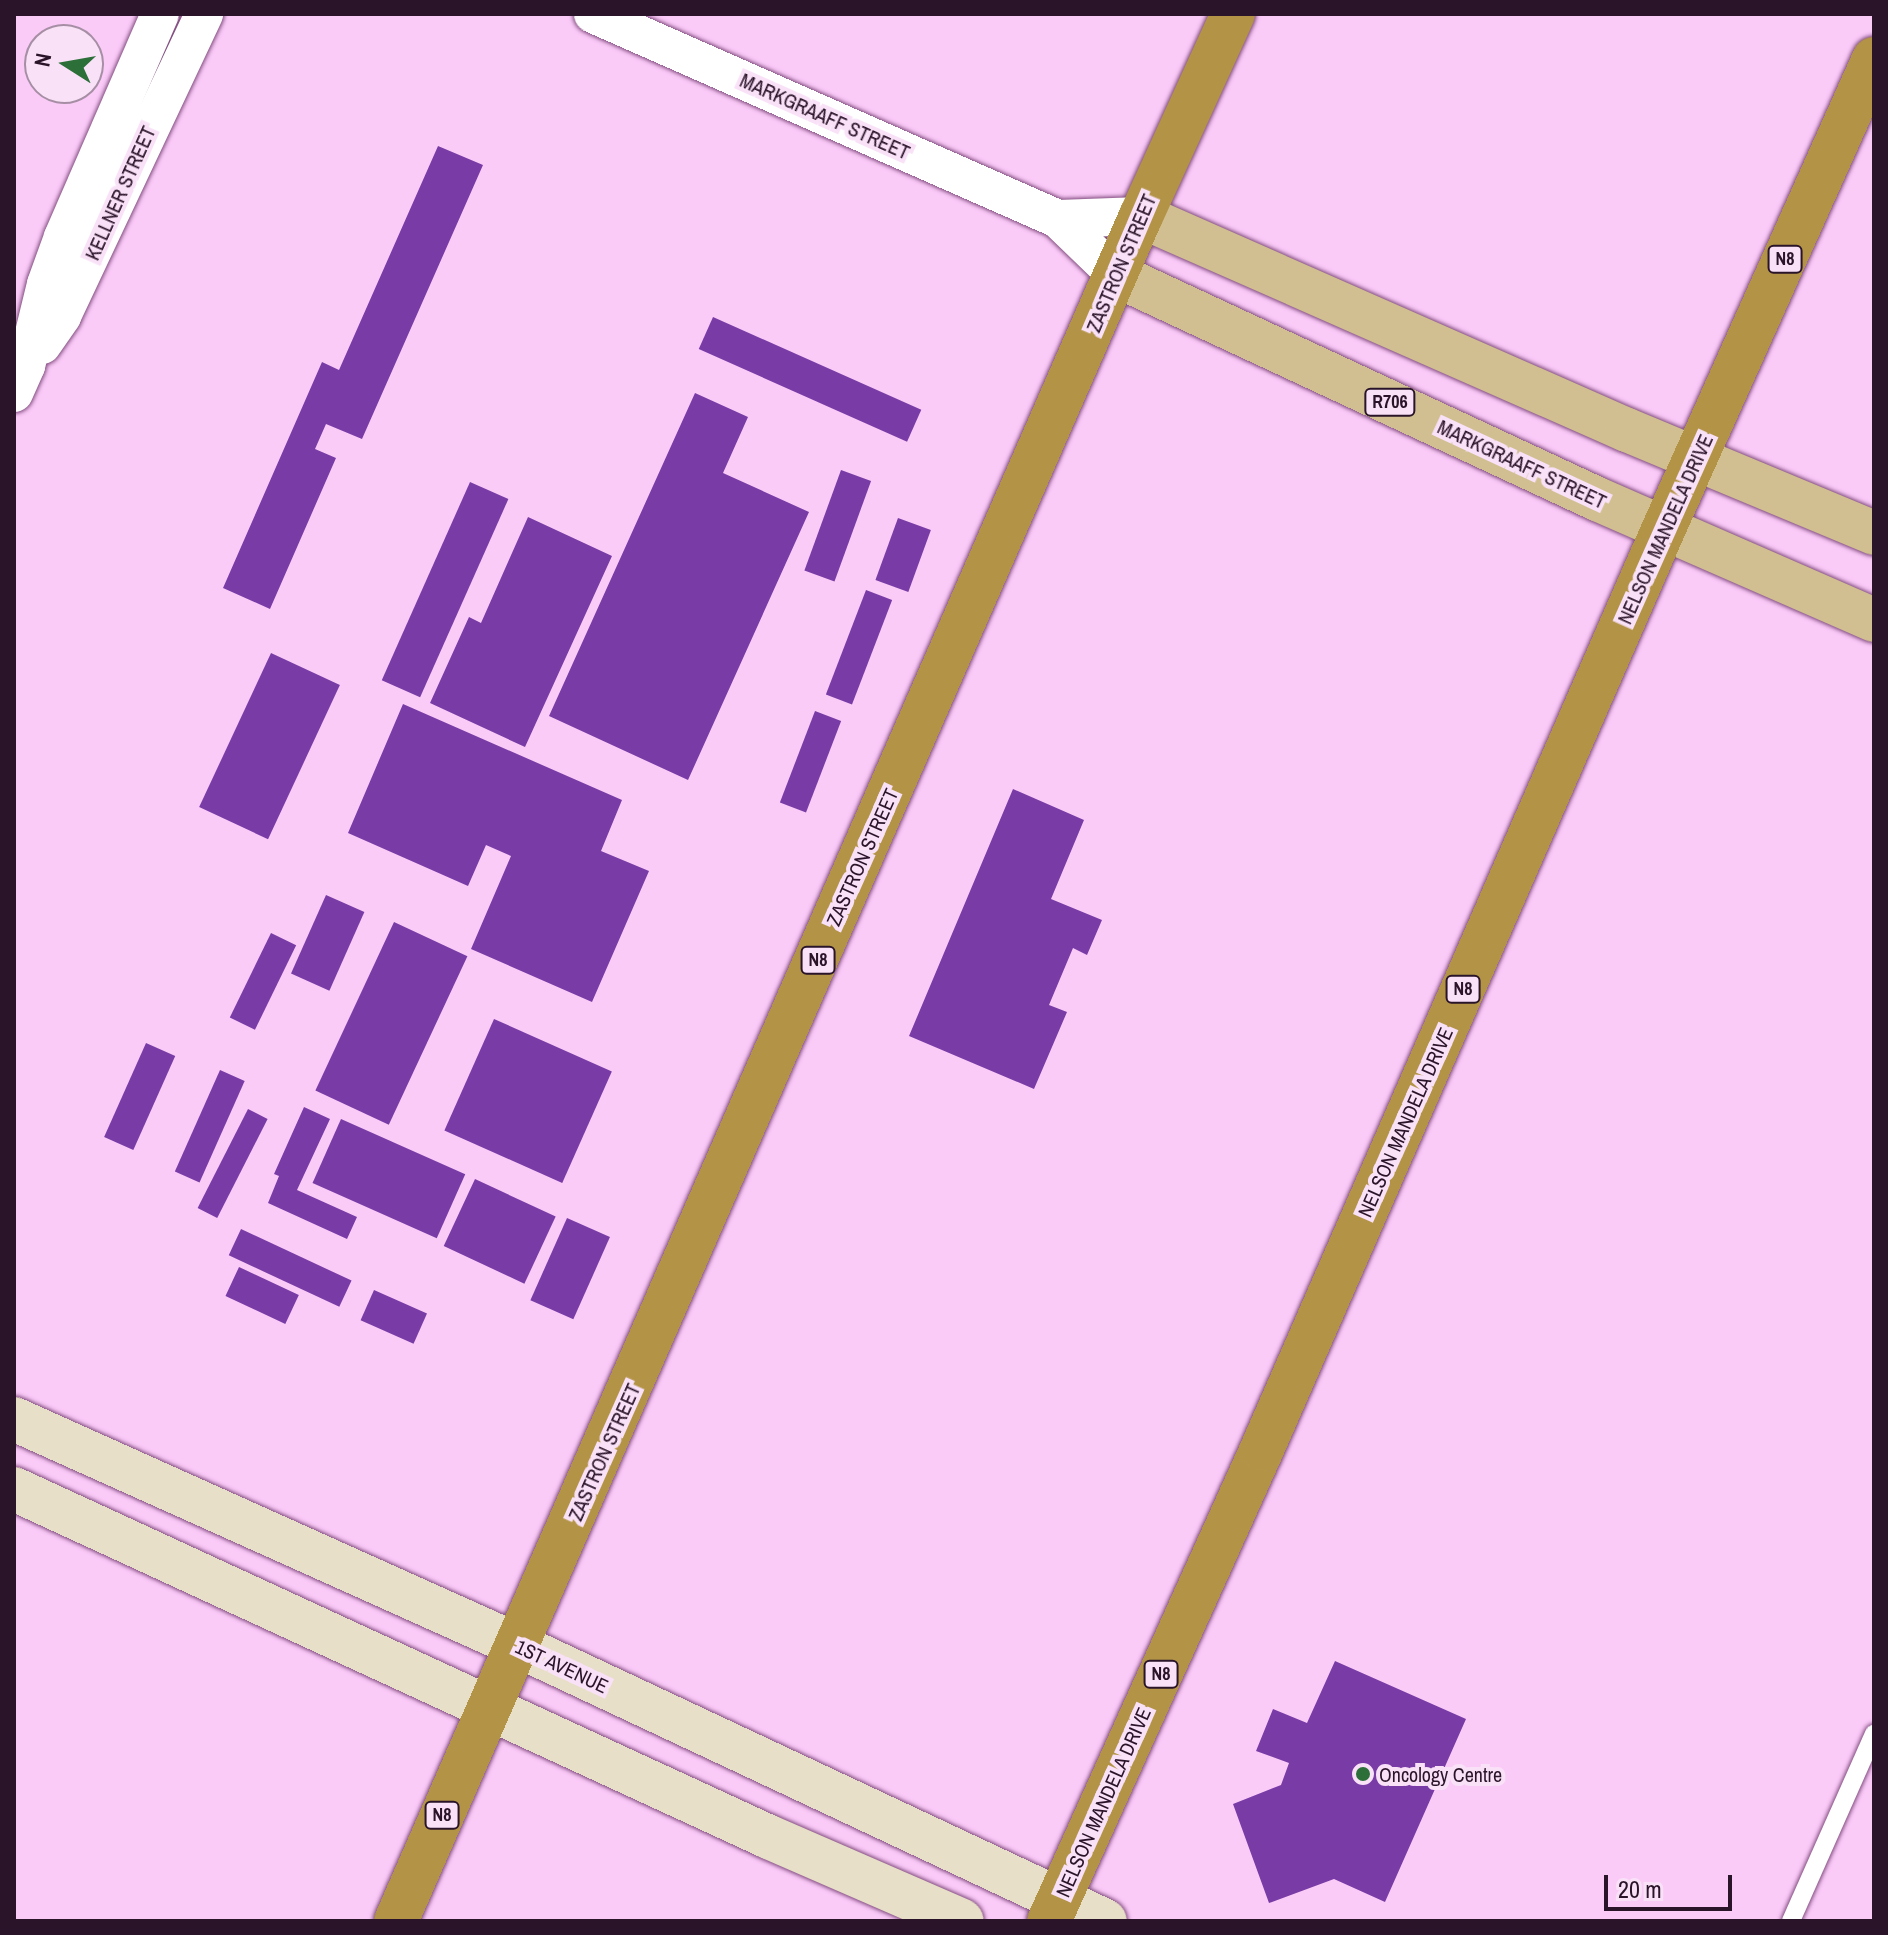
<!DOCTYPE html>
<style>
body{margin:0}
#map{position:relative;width:1888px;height:1935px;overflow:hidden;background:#fbcbf8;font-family:"Archivo Narrow",sans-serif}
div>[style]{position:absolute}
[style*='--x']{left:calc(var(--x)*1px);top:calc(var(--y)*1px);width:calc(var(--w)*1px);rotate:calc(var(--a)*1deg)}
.building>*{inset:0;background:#793ca6;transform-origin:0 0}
.roads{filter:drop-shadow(0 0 2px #824d80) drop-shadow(0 0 2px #824d80)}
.lane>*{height:18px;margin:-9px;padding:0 9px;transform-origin:9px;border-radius:9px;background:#fff}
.street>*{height:38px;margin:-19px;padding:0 19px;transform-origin:19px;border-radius:19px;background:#fff}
.secondary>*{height:44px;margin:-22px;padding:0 22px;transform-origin:22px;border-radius:22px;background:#e8dfc8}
.primary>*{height:44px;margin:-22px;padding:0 22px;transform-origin:22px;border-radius:22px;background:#d1bf91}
.highway>*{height:44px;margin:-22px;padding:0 22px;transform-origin:22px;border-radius:22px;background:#b39447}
.dots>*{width:22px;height:22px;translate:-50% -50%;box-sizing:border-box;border:4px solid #f9e1f8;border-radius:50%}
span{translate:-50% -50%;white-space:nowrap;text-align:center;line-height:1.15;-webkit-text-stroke:8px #f9e1f8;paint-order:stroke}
.shield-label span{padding:2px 6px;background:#f9e1f8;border:2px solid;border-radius:6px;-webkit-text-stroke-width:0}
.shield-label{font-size:18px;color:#2a1429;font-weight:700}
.street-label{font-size:20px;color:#2a1429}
.poi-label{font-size:20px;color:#2a1429}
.left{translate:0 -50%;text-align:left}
.frame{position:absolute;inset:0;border:16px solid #2a1429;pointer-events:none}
.north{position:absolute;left:24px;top:24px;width:80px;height:80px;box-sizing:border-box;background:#f9e1f8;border:2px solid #a68fa5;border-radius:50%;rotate:281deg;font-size:22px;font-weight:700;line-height:32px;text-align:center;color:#2a1429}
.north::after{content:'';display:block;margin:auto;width:28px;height:36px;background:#2c6f39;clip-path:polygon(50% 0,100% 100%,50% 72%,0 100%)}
.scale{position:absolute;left:1604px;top:1875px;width:128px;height:36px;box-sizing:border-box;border:4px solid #2a1429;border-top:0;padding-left:10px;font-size:24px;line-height:28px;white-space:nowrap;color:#2a1429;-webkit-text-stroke:6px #f9e1f8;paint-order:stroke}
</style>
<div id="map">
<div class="building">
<div style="clip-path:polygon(438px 146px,483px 165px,362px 439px,326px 424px,315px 449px,336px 458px,270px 609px,223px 588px,322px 362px,339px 370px)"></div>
<div style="left:713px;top:317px;width:228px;height:35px;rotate:24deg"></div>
<div style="clip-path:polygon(695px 393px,748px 417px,723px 473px,809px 512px,688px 780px,549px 716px)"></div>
<div style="left:841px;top:470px;width:32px;height:107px;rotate:20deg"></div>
<div style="left:470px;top:482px;width:42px;height:217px;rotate:24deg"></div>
<div style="clip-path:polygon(528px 517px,612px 556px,525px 747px,430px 703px,469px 617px,481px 623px)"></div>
<div style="left:898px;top:518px;width:35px;height:66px;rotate:20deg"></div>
<div style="left:866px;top:590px;width:28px;height:112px;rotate:21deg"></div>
<div style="left:271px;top:653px;width:76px;height:170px;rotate:25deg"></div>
<div style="clip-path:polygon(403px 704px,622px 800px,601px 851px,649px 871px,592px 1002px,471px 949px,511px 856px,486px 845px,468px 886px,348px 833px)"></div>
<div style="left:815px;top:711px;width:28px;height:98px;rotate:21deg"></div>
<div style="clip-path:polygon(1013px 789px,1084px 820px,1051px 899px,1102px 920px,1087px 955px,1073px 948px,1049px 1005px,1067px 1012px,1034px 1089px,909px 1036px)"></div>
<div style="left:326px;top:895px;width:42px;height:86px;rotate:24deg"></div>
<div style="left:394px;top:922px;width:81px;height:186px;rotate:25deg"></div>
<div style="left:271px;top:933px;width:28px;height:94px;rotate:26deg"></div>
<div style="left:494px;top:1019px;width:129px;height:122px;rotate:24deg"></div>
<div style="left:146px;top:1043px;width:32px;height:103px;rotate:24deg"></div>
<div style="left:220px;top:1070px;width:27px;height:111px;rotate:24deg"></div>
<div style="clip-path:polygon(304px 1107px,330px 1119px,297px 1190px,357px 1217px,347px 1239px,268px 1203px,279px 1176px,274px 1174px)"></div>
<div style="left:248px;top:1109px;width:22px;height:111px;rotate:27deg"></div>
<div style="left:341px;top:1119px;width:136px;height:70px;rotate:24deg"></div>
<div style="left:475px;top:1179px;width:89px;height:74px;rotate:25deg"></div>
<div style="left:567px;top:1218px;width:47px;height:90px;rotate:24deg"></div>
<div style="left:241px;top:1229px;width:122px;height:29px;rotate:25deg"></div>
<div style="left:239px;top:1267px;width:66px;height:32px;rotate:25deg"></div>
<div style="left:374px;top:1290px;width:58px;height:33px;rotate:24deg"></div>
<div style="clip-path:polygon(1335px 1661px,1466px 1719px,1385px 1902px,1334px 1879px,1269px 1903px,1233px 1804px,1281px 1785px,1289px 1763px,1256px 1751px,1273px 1709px,1307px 1723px)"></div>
</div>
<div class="roads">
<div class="lane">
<div style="--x:1791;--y:1921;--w:205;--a:-66.1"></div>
</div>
<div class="street">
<div style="--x:593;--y:14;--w:508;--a:23.79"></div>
<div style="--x:1058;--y:219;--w:81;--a:44"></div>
<div style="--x:1058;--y:219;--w:83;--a:-2.1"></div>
<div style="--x:42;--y:345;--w:35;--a:-55"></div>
<div style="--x:62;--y:316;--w:334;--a:-64.8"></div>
<div style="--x:14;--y:393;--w:30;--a:-66"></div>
<div style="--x:26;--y:366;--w:84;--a:-76.3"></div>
<div style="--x:46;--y:284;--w:50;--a:-70.1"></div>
<div style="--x:63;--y:237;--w:243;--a:-66.5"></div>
</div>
<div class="secondary">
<div style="--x:14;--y:1419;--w:554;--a:24.2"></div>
<div style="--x:519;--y:1646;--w:647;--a:25.14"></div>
<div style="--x:14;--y:1489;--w:831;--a:24.75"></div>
<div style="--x:769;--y:1837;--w:210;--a:23.5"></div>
</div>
<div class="primary">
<div style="--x:1141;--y:216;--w:531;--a:23.77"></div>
<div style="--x:1627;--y:430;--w:268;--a:22.6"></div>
<div style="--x:1116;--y:275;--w:531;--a:24.97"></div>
<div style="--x:1597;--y:499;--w:302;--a:23.6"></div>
</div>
<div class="highway">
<div style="--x:396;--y:1921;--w:1861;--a:-66.4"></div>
<div style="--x:1141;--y:216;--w:222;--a:-65.5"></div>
<div style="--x:1049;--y:1921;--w:518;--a:-65.71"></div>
<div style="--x:1262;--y:1449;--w:1005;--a:-66.42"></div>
<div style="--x:1664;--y:528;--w:514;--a:-65.88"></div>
</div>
</div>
<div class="dots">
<div style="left:1363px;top:1774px;background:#2c6f39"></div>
</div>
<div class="shield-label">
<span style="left:1785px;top:259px">N8</span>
<span style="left:1390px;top:402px">R706</span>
<span style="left:818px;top:960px">N8</span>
<span style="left:1463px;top:989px">N8</span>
<span style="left:1161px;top:1674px">N8</span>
<span style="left:442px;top:1815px">N8</span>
</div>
<div class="street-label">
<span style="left:825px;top:116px;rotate:24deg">MARKGRAAFF STREET</span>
<span style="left:120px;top:193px;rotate:-66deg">KELLNER STREET</span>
<span style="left:1121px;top:263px;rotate:-67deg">ZASTRON STREET</span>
<span style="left:1522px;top:464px;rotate:25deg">MARKGRAAFF STREET</span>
<span style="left:1665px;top:529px;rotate:-66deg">NELSON MANDELA DRIVE</span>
<span style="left:862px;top:857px;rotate:-66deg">ZASTRON STREET</span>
<span style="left:1405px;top:1122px;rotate:-66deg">NELSON MANDELA DRIVE</span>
<span style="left:604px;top:1452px;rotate:-66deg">ZASTRON STREET</span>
<span style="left:562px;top:1666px;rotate:25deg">1ST AVENUE</span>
<span style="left:1103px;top:1802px;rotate:-66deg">NELSON MANDELA DRIVE</span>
</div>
<div class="poi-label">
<span class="left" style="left:1379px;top:1774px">Oncology Centre</span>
</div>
<div class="frame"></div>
<div class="north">N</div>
<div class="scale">20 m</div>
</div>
